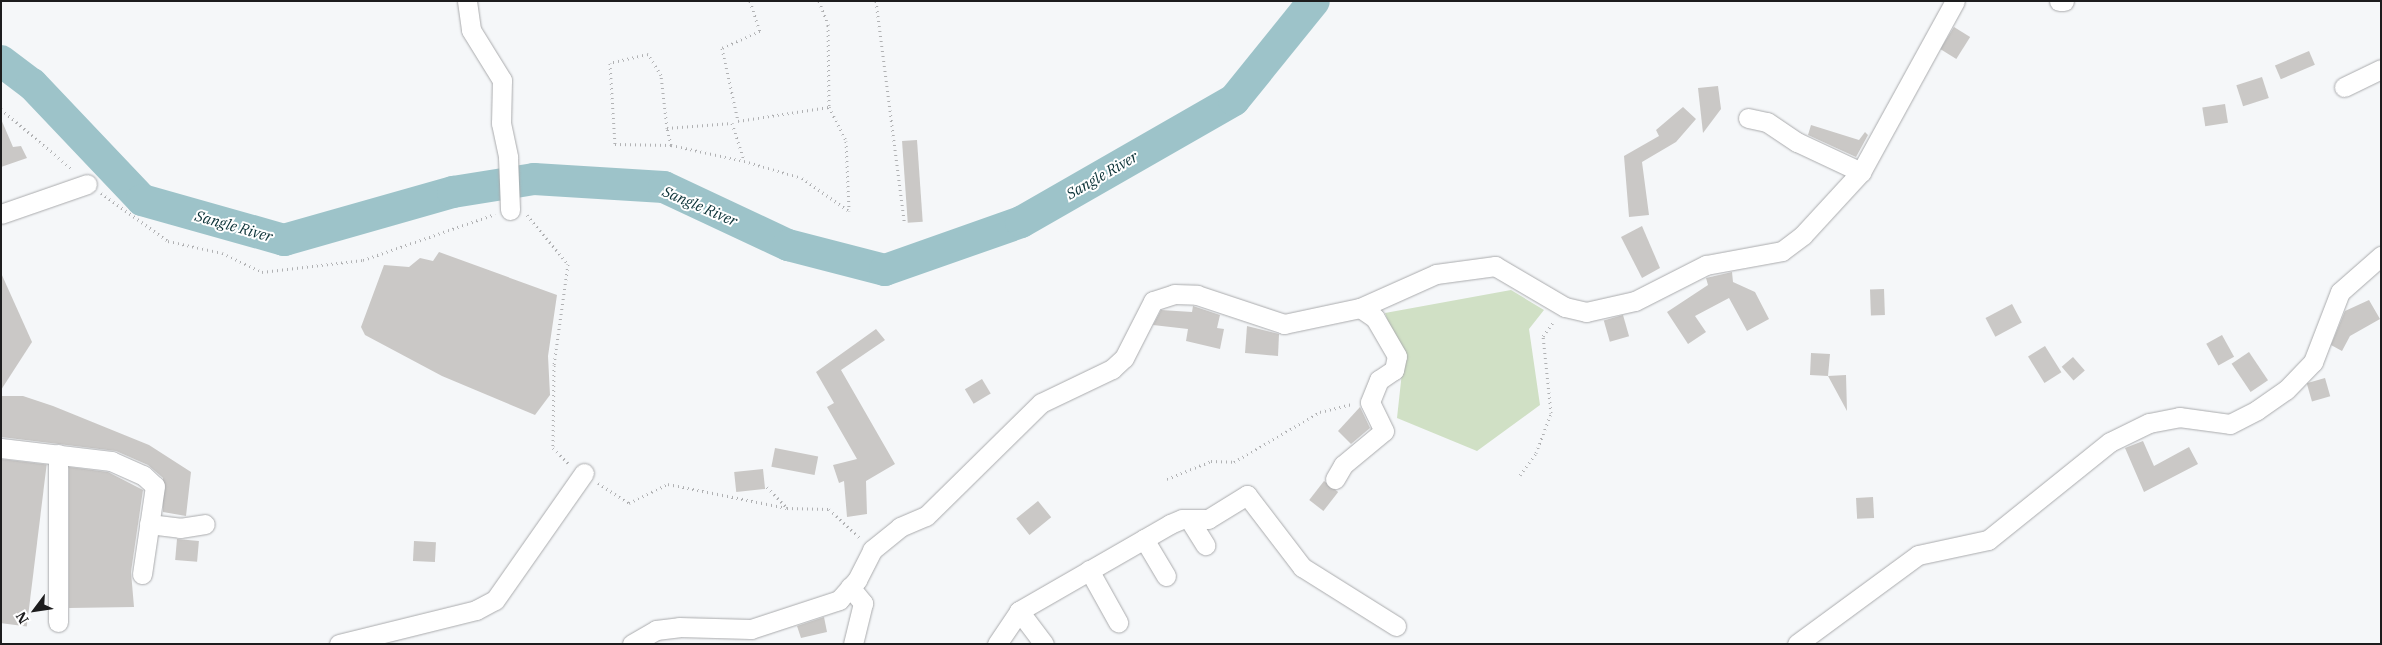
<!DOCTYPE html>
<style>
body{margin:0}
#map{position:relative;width:2382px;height:645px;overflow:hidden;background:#f5f7f9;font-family:"IBM Plex Serif",serif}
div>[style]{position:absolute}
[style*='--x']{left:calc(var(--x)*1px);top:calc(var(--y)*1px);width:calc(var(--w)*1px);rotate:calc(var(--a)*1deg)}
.green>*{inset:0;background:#d0e0c5}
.river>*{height:32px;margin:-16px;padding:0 16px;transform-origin:16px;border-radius:16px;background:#9dc3c9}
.building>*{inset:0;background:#cac8c6;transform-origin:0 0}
.path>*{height:3px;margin-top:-1.5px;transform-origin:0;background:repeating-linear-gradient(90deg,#b1b2b4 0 1px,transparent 0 5px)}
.roads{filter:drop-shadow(0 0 1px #aaabad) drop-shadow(0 0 1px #aaabad)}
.minor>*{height:19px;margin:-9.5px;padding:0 9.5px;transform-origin:9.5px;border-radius:9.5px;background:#fff}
span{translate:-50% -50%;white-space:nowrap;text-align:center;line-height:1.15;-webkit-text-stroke:4px #fff;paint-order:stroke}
.water-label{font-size:15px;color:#0a3136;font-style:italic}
.frame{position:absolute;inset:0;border:2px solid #1d1d1e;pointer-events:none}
.north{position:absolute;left:10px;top:585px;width:50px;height:50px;-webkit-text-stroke:4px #fff;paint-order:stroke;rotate:239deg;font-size:14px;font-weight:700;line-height:20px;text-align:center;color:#1d1d1e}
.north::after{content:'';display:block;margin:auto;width:18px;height:22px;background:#1d1d1e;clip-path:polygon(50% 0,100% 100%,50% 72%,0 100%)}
</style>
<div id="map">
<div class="green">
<div style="clip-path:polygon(1511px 290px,1544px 310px,1529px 329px,1540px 405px,1477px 451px,1397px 418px,1403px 363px,1385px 313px)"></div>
</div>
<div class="river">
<div style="--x:1;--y:61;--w:39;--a:37"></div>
<div style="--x:32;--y:84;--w:160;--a:46.5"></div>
<div style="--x:142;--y:200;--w:148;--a:15.7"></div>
<div style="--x:284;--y:240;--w:176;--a:-15.9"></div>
<div style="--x:453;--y:192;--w:82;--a:-9.1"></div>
<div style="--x:534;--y:179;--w:130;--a:3.5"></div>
<div style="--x:664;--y:187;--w:137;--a:25.1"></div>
<div style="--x:788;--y:245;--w:100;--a:14.5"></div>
<div style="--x:885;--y:270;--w:144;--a:-19.4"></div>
<div style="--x:1021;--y:222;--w:245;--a:-29.8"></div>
<div style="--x:1234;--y:100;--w:127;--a:-51.1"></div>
</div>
<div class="building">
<div style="left:1954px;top:27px;width:19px;height:26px;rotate:32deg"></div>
<div style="left:2309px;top:51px;width:15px;height:37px;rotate:67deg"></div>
<div style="left:2262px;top:77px;width:22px;height:27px;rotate:72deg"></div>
<div style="clip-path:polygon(1718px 86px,1721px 109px,1703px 133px,1698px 88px)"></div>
<div style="left:2225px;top:104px;width:19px;height:23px;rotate:81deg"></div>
<div style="clip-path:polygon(1683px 107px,1696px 119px,1676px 142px,1642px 162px,1649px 215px,1629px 217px,1624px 156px,1659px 136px,1656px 130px)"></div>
<div style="clip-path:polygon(1px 119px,13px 147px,21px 146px,27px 158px,1px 167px)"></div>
<div style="clip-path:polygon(1811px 125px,1859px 140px,1865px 132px,1868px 135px,1856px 157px,1808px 135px)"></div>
<div style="left:917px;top:140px;width:82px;height:15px;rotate:86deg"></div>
<div style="clip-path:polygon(1642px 226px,1660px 268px,1642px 278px,1621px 237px)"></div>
<div style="clip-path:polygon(439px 252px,557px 295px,548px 356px,550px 395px,535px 415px,442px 376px,365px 335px,361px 327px,384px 265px,409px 267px,420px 258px,433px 261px)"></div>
<div style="clip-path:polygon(1732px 272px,1733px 282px,1755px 292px,1769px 319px,1747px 331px,1729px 298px,1695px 316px,1706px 332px,1688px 344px,1667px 312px,1708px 285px,1706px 278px)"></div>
<div style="clip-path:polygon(1px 273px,32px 342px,1px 390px)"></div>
<div style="left:1884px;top:289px;width:26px;height:14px;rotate:88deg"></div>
<div style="clip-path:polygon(2369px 300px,2380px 319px,2350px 336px,2342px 351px,2331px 345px,2345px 311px)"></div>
<div style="left:2012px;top:304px;width:21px;height:30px;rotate:62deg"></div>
<div style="clip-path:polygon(1193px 306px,1220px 315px,1217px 328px,1224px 329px,1220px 349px,1186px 341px,1188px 329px,1153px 325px,1161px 310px,1192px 312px)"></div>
<div style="left:1623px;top:315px;width:22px;height:20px;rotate:74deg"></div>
<div style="clip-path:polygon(1247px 326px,1279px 334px,1278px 356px,1245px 353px)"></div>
<div style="clip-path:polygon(876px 329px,885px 340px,841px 370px,895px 464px,866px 481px,867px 514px,847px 517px,844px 481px,839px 483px,833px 465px,857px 459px,827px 407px,834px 403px,816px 372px)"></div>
<div style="left:2222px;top:335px;width:25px;height:18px;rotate:61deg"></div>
<div style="left:2045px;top:346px;width:31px;height:20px;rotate:58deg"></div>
<div style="left:2249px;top:352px;width:34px;height:21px;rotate:56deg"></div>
<div style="clip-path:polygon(1811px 353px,1830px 354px,1828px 376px,1846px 375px,1847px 411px,1828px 376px,1810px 375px)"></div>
<div style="left:2073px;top:357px;width:18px;height:15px;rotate:49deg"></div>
<div style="left:2325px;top:378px;width:19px;height:19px;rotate:74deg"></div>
<div style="left:982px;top:379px;width:17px;height:20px;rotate:59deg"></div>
<div style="clip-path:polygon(1px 396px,23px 396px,53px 406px,149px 445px,191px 472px,186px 516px,163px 512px,163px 478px,148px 465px,116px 451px,1px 437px)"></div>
<div style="clip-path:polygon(1360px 407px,1370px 428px,1351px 444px,1338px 431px)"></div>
<div style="clip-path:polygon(2143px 441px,2154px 466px,2189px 447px,2198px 464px,2144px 492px,2125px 448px)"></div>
<div style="left:775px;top:448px;width:44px;height:19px;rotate:11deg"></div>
<div style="left:1px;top:459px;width:46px;height:163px;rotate:7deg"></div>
<div style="clip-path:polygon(69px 467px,108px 472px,143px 490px,131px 572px,134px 607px,69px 608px)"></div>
<div style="left:763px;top:469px;width:20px;height:29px;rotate:84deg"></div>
<div style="left:1324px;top:481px;width:18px;height:24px;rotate:38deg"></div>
<div style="left:1873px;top:497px;width:21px;height:17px;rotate:87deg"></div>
<div style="left:1038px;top:501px;width:21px;height:28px;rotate:51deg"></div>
<div style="left:177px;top:539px;width:22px;height:21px;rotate:5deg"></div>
<div style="left:414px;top:541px;width:22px;height:20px;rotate:3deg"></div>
<div style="clip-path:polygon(824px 617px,827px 632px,801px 638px,797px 626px)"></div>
</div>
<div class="path">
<div style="--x:750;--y:1;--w:32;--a:72"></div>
<div style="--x:760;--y:31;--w:42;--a:155.9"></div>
<div style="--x:722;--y:48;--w:75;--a:77.6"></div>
<div style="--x:738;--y:121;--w:92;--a:-8.7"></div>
<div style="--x:819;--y:1;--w:26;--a:69"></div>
<div style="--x:828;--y:25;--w:82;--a:89.3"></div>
<div style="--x:829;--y:107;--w:38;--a:63"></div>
<div style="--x:846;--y:141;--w:70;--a:87.5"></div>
<div style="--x:876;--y:1;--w:222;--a:82.7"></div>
<div style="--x:1;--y:109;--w:94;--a:40.3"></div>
<div style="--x:667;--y:128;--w:53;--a:-96.5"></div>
<div style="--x:661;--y:75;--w:25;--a:-122"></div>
<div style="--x:648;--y:54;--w:39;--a:167"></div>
<div style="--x:610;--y:63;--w:81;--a:86.5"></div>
<div style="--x:615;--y:144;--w:56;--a:1"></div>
<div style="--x:671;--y:145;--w:75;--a:12.4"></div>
<div style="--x:744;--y:161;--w:60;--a:16.3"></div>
<div style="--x:802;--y:178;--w:57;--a:35.1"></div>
<div style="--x:671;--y:145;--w:17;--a:-103"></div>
<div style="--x:667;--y:128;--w:65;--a:-4.4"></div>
<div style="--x:732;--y:123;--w:39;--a:72"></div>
<div style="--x:101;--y:193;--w:82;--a:35.6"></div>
<div style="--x:168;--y:241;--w:55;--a:12.5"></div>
<div style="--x:222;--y:253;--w:44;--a:25.4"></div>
<div style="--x:262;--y:272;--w:102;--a:-6.8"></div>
<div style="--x:363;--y:260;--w:140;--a:-19.2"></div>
<div style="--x:527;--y:215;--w:64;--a:50.1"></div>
<div style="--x:568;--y:264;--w:102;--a:97.9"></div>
<div style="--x:554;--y:365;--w:83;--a:90.7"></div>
<div style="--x:553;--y:448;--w:24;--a:45"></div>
<div style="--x:1520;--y:475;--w:27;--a:-54"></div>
<div style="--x:1536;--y:453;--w:43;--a:-69.4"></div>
<div style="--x:1551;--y:413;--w:77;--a:-95.9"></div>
<div style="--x:1543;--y:336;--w:19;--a:-54"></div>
<div style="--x:1167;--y:479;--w:48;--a:-22.2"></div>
<div style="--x:1211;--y:461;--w:23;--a:2"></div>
<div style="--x:1234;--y:462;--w:99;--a:-30.2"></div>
<div style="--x:1320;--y:412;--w:33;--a:-14"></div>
<div style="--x:598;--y:483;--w:37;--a:33"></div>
<div style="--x:629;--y:503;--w:43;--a:-26"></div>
<div style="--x:668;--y:484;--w:121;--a:11.4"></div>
<div style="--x:767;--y:487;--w:29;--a:46"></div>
<div style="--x:787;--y:508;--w:42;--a:1.4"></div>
<div style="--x:829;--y:509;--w:44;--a:43.2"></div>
</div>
<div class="roads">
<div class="minor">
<div style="--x:467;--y:1;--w:29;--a:82"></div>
<div style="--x:471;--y:30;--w:59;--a:58.2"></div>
<div style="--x:502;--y:80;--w:43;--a:91.3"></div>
<div style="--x:501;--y:123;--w:35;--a:78"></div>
<div style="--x:508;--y:157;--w:53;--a:87.8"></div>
<div style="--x:2059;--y:1;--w:5;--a:0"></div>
<div style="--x:2344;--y:87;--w:41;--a:-25.9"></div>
<div style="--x:1748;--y:118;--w:19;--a:12"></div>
<div style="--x:1767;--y:122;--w:36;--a:34"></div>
<div style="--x:1797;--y:142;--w:71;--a:25.1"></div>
<div style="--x:1;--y:214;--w:91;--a:-19.2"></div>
<div style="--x:1;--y:448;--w:111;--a:6.7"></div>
<div style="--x:111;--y:461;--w:35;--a:24"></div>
<div style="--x:143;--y:475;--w:16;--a:43"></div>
<div style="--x:155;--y:486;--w:89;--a:98.4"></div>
<div style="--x:58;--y:454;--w:168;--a:90"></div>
<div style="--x:1335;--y:479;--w:16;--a:-60"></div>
<div style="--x:1343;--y:465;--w:53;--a:-39.7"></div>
<div style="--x:1384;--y:431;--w:32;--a:-116"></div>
<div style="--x:1370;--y:402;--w:24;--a:-68"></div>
<div style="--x:1379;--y:380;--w:18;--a:-34"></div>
<div style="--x:1394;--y:370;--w:14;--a:-78"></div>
<div style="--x:1397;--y:356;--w:44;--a:-120.1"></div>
<div style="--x:1375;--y:318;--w:18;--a:-146"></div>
<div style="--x:1189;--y:519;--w:31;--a:58"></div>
<div style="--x:149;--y:524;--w:31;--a:7"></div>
<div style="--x:180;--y:528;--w:25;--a:-9"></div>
<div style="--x:1144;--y:539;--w:43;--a:59.3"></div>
<div style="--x:1089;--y:570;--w:60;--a:60.9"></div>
<div style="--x:850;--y:587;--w:21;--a:51"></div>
<div style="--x:863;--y:603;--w:42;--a:103.7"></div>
<div style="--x:1019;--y:611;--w:174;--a:-29.9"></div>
<div style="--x:1170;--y:524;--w:13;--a:-23"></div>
<div style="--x:1182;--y:519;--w:26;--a:0"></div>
<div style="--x:1208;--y:519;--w:46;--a:-31.6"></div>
<div style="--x:1247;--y:495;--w:91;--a:52.6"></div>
<div style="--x:1302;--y:567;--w:111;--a:32.1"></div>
<div style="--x:339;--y:644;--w:141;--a:-13.9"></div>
<div style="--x:476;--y:610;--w:21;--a:-28"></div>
<div style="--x:495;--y:600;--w:155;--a:-55"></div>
<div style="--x:632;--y:644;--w:28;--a:-30"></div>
<div style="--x:656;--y:630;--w:23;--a:-7"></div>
<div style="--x:679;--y:627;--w:72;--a:1.6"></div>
<div style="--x:751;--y:629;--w:93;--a:-18.2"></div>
<div style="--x:839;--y:600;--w:27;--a:-48"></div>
<div style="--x:857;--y:580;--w:34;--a:-63"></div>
<div style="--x:872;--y:550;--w:36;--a:-39"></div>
<div style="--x:900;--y:527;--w:28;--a:-23"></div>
<div style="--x:926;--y:516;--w:161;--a:-44.5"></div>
<div style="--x:1041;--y:403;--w:79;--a:-25.6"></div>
<div style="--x:1112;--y:369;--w:16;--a:-43"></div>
<div style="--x:1124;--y:358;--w:64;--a:-63"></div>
<div style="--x:1153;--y:301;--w:22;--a:-18"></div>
<div style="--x:1174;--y:294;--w:23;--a:2"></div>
<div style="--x:1197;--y:295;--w:92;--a:18.4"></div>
<div style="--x:1284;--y:324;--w:78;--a:-11.9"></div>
<div style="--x:1360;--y:308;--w:83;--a:-24.1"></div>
<div style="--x:1436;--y:274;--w:60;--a:-7.7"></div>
<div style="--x:1495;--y:266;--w:81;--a:30.4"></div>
<div style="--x:1565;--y:307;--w:22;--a:13"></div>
<div style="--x:1586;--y:312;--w:50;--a:-12.7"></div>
<div style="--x:1635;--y:301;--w:80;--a:-26.9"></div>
<div style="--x:1706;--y:265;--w:77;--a:-10.4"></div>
<div style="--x:1782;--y:251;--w:26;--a:-37"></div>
<div style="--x:1803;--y:235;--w:86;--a:-47.4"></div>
<div style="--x:1861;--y:172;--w:195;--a:-61.2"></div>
<div style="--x:997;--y:644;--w:40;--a:-56"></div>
<div style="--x:1019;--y:611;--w:41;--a:52.9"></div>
<div style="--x:1797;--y:644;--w:150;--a:-36.3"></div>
<div style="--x:1918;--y:555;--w:72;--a:-12.1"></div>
<div style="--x:1988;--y:540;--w:156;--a:-38.8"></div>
<div style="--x:2110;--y:442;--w:43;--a:-26"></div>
<div style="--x:2149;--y:423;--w:31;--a:-11"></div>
<div style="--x:2179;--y:417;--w:51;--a:7.8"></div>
<div style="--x:2230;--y:424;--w:30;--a:-27"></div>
<div style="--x:2257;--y:410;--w:35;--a:-35"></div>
<div style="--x:2286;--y:390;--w:39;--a:-46"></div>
<div style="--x:2313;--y:362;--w:75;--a:-68.9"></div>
<div style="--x:2340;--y:292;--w:55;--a:-41.3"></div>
</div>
</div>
<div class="water-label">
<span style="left:1102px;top:175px;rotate:-30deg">Sangle River</span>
<span style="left:700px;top:206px;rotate:23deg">Sangle River</span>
<span style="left:234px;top:226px;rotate:16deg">Sangle River</span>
</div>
<div class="frame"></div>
<div class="north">N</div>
</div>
